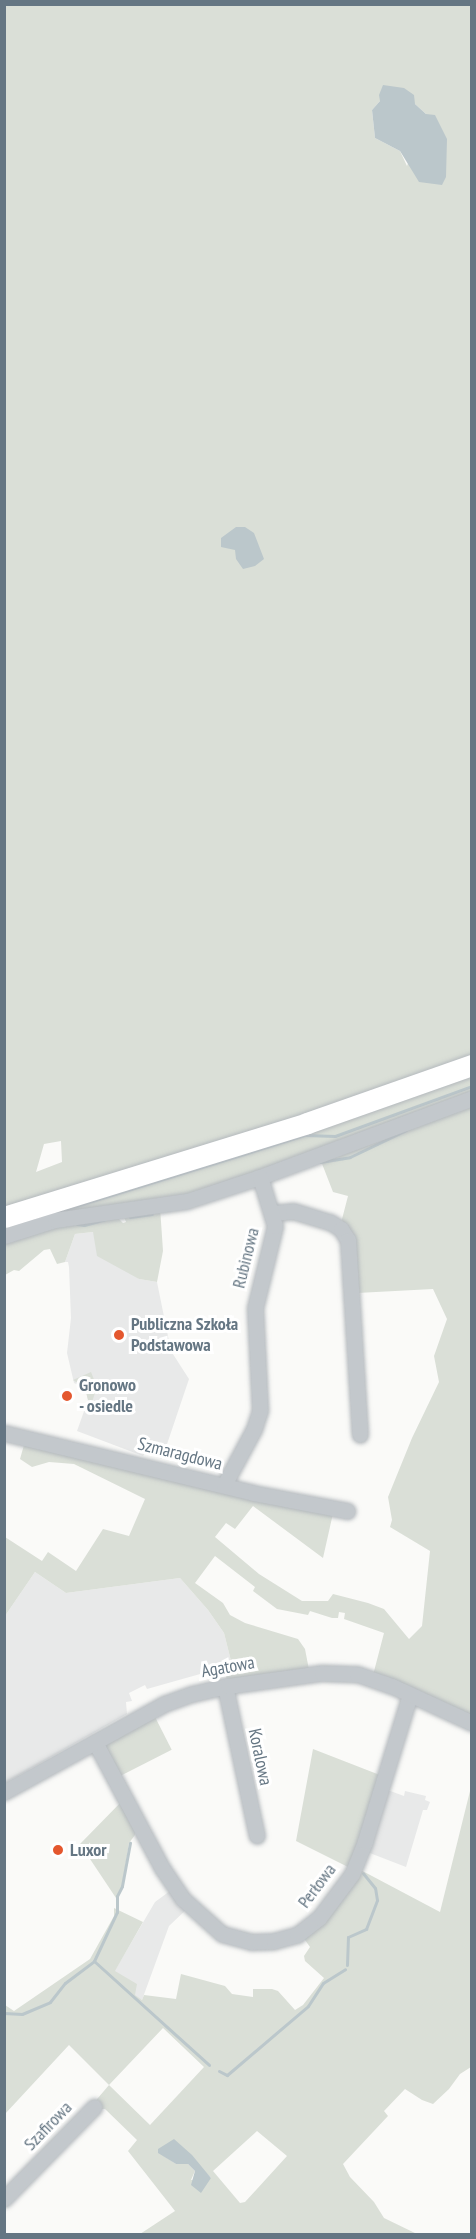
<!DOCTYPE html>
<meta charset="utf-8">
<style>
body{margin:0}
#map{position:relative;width:476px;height:2239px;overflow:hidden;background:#fafaf8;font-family:"PT Sans Narrow",sans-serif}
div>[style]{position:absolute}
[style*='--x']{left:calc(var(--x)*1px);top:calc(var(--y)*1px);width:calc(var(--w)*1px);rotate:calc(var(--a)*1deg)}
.built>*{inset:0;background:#e8e9e9}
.green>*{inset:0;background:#dadfd7;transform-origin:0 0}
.water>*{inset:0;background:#bbc7cb}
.stream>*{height:3px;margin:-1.5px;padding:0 1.5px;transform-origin:1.5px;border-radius:1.5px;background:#bbc7cb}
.roads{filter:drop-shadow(0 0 2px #b4b9bd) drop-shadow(0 0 2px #b4b9bd)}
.minor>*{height:15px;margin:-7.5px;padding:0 7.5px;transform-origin:7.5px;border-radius:7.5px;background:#c3c8cc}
.highway>*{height:21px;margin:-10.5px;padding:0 10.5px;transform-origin:10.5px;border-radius:10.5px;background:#fff}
.dots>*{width:16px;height:16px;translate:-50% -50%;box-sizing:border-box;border:3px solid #fff;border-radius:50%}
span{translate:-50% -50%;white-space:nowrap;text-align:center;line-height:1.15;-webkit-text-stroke:6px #fff;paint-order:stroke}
.street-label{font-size:18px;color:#657683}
.poi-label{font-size:18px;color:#657683;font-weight:700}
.left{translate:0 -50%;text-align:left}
.frame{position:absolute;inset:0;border:6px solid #657683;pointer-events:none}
</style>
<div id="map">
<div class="built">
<div style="clip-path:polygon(93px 1232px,139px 1279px,157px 1282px,171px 1351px,189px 1379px,162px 1459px,145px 1453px,143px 1456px,77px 1431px,88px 1400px,85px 1388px,74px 1383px,67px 1353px,71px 1318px,69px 1267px,68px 1262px,65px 1262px,75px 1234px)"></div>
<div style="clip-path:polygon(35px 1572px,66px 1593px,180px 1578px,208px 1610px,224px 1633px,232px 1665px,147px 1689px,145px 1685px,129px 1693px,132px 1701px,126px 1702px,127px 1714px,5px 1783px,5px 1616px)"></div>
<div style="clip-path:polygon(382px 1788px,404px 1796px,405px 1791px,426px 1796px,425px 1800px,430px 1802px,427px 1810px,423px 1810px,406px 1867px,362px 1850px)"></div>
<div style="clip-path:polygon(174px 1888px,190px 1906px,169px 1926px,142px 2000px,135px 1996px,114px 1972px,155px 1902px)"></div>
</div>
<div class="green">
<div style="clip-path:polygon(evenodd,5px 5px,471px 5px,471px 1055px,410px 1079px,299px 1117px,5px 1208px,5px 5px,380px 101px,415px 104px,426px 114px,407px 166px,400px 151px,375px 138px,372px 110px,380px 101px,5px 5px,61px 1141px,62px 1162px,36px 1172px,44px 1144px,61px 1141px)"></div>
<div style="clip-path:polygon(471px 1072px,471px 1723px,372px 1679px,384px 1633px,344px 1619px,345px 1613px,339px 1612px,338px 1618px,332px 1618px,310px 1611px,308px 1615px,277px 1609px,253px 1591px,255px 1587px,215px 1556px,195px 1583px,223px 1603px,230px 1615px,245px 1623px,298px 1639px,305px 1649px,310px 1675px,228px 1686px,224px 1667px,232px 1665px,224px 1633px,208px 1610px,180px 1578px,66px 1593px,35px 1572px,5px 1616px,5px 1537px,42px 1561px,48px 1552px,76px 1571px,103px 1529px,129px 1536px,145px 1499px,74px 1464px,49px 1462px,32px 1467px,20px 1459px,26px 1438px,334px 1509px,323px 1558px,253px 1506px,235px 1529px,226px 1523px,215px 1537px,259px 1574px,302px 1601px,328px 1601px,333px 1594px,368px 1603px,384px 1609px,409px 1639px,422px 1626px,430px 1551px,390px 1527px,392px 1520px,388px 1497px,412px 1438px,439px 1382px,434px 1356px,447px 1319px,433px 1289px,357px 1293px,341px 1223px,348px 1196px,333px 1192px,319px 1156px,160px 1207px,163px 1251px,157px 1282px,139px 1279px,97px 1256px,93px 1232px,75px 1234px,65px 1262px,57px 1264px,50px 1249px,44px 1250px,19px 1271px,14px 1270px,5px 1275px,4px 1241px,31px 1229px,116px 1216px,123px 1223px,126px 1222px,122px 1212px,5px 1231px,5px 1227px)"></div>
<div style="clip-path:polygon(91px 1372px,97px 1387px,92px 1402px,88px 1400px,85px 1388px,73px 1380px)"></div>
<div style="left:154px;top:1715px;width:39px;height:65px;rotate:63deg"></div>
<div style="clip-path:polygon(evenodd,313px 1749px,385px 1777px,355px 1867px,440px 1912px,471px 1787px,471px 2067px,460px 2074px,449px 2089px,433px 2104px,422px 2100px,405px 2089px,384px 2111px,388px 2116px,343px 2164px,350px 2177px,374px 2202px,384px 2218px,417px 2234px,140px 2234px,175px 2211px,128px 2151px,137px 2140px,105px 2109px,97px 2109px,92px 2105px,109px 2085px,69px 2045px,5px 2114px,5px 2005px,14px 2011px,90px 1959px,114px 1916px,114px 1908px,143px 1922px,115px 1971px,137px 1984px,135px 1995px,142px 2000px,144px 1995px,176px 1999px,181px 1974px,225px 1986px,232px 1994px,253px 1997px,253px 1989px,272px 1989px,278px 1991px,295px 2010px,303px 2005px,324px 1978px,305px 1961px,304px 1956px,310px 1947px,300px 1933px,354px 1870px,296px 1841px,313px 1749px,163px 2028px,204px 2067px,150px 2125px,109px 2085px,163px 2028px,313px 1749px,257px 2131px,287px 2156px,245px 2202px,240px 2203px,213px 2171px,257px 2131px,313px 1749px,161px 2154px,192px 2158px,211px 2178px,191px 2180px,195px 2171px,188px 2164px,176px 2164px,161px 2154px)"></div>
<div style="clip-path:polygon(124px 1799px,136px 1820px,135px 1835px,129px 1843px,122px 1886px,116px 1898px,80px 1844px)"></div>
</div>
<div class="water">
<div style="clip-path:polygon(383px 85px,404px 88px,414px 95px,415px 104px,426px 114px,435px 115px,447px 139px,446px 177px,442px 185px,419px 182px,400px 151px,375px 138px,372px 110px,380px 101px,379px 95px)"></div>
<div style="clip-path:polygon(236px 527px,245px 527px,254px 533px,264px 559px,255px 566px,243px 569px,236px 559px,235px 550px,221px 547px,221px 538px)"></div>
<div style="clip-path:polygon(174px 2139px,192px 2155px,211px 2178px,201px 2193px,191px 2185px,195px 2171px,188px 2164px,176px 2164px,158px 2153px,158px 2149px)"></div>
</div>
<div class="stream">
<div style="--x:320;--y:1162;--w:30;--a:-9"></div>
<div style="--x:350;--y:1157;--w:62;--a:-25.7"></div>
<div style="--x:53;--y:1213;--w:264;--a:-17.2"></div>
<div style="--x:305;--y:1135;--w:30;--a:2"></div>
<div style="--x:335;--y:1136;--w:146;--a:-20.1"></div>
<div style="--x:130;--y:1217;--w:22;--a:-8"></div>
<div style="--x:77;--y:1224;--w:7;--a:8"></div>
<div style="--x:84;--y:1225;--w:20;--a:-15"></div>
<div style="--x:94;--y:1961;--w:155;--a:42.1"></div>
<div style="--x:347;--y:1965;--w:28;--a:-88"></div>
<div style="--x:348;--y:1937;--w:20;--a:-24"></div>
<div style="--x:366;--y:1929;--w:31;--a:-69"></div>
<div style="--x:377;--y:1900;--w:12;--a:-99"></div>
<div style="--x:375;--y:1888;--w:19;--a:-129"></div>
<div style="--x:4;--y:2013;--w:18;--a:3"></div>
<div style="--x:22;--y:2014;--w:30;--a:-23"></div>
<div style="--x:50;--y:2002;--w:24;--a:-52"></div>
<div style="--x:65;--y:1983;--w:36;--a:-37"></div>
<div style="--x:94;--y:1961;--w:54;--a:-64.9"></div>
<div style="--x:117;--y:1912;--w:16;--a:-90"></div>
<div style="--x:117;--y:1896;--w:11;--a:-63"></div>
<div style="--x:122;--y:1886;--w:44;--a:-79.5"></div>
<div style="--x:219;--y:2071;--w:9;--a:27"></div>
<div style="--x:227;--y:2075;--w:106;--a:-40.4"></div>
<div style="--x:308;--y:2006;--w:27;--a:-57"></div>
<div style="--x:323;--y:1983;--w:26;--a:-32"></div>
</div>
<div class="roads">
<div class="minor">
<div style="--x:272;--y:1213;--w:21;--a:-5"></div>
<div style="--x:293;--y:1211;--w:39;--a:17"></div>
<div style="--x:330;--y:1222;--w:13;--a:32"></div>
<div style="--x:341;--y:1229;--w:13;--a:58"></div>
<div style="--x:348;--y:1240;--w:195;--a:86.5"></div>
<div style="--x:4;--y:1236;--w:53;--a:-17.4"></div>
<div style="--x:55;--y:1220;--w:133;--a:-8.2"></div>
<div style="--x:187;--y:1201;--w:77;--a:-18.2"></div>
<div style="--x:260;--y:1177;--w:226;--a:-20.4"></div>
<div style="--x:4;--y:1433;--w:256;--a:13.5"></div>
<div style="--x:253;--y:1493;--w:96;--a:10.8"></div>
<div style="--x:224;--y:1485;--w:64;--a:-61.8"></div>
<div style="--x:254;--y:1429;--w:20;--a:-72"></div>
<div style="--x:260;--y:1410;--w:102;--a:-92.8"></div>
<div style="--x:255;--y:1308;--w:84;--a:-76.3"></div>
<div style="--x:275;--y:1226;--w:51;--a:-107"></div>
<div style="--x:225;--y:1686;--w:153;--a:78"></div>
<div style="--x:95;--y:1742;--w:143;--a:62"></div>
<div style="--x:162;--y:1868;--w:37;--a:56"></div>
<div style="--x:183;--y:1899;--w:52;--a:41.9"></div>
<div style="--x:222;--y:1934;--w:30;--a:15"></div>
<div style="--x:251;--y:1942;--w:23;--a:-2"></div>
<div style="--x:274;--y:1941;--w:24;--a:-15"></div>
<div style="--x:297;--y:1935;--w:28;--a:-38"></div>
<div style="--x:319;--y:1918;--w:55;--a:-53.1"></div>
<div style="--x:352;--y:1874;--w:35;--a:-68"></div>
<div style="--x:365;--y:1841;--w:153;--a:-72.9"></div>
<div style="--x:4;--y:1792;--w:183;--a:-28.8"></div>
<div style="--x:164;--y:1704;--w:30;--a:-20"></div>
<div style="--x:192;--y:1694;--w:37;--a:-13"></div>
<div style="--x:228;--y:1686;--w:95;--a:-7.9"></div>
<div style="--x:322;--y:1673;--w:35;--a:2"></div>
<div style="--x:357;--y:1674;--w:37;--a:19"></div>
<div style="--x:392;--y:1686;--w:88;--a:24.8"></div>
<div style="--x:4;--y:2199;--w:129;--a:-45.6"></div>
</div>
<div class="highway">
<div style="--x:4;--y:1217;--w:317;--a:-17.2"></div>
<div style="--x:307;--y:1123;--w:175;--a:-19.4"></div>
</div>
</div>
<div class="dots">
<div style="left:119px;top:1335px;background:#e4572e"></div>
<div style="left:67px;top:1396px;background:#e4572e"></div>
<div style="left:58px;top:1850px;background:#e4572e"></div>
</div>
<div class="street-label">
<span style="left:246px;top:1258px;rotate:-76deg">Rubinowa</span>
<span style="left:180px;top:1454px;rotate:14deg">Szmaragdowa</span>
<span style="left:228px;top:1667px;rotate:-10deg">Agatowa</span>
<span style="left:260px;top:1757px;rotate:78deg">Koralowa</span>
<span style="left:317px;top:1886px;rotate:-53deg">Perłowa</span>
<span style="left:48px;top:2126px;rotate:-46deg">Szafirowa</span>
</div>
<div class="poi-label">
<span class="left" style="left:131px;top:1335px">Publiczna Szkoła<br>Podstawowa</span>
<span class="left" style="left:79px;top:1396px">Gronowo<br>- osiedle</span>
<span class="left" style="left:70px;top:1850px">Luxor</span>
</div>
<div class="frame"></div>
</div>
